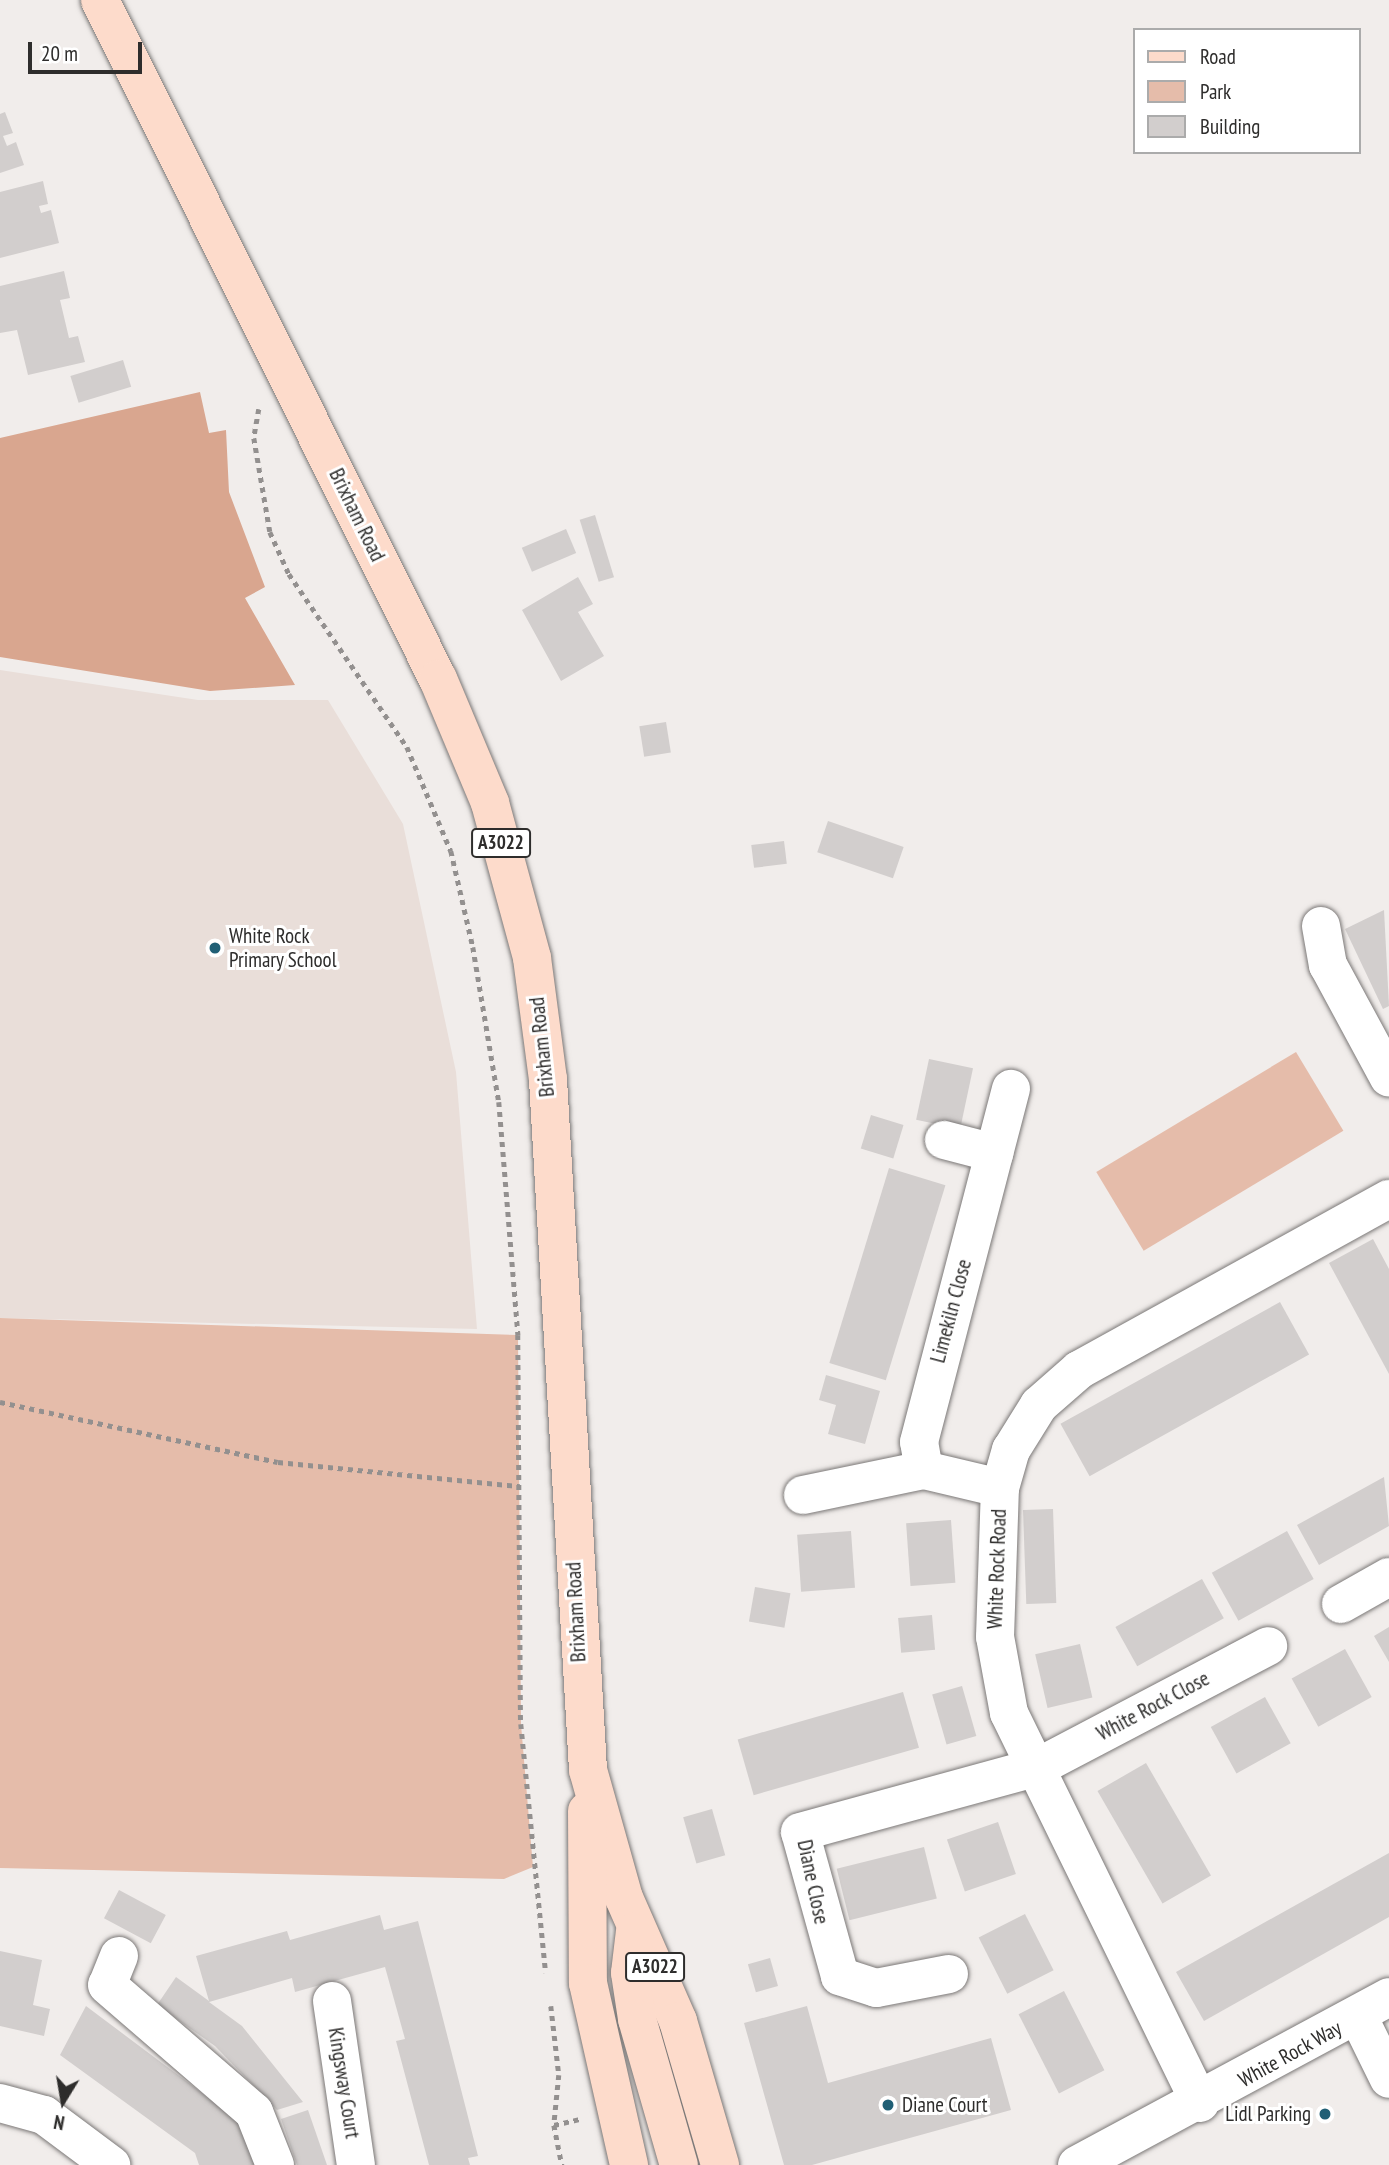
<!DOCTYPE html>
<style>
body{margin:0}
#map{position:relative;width:1389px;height:2165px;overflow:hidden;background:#f1edeb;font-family:"PT Sans Narrow",sans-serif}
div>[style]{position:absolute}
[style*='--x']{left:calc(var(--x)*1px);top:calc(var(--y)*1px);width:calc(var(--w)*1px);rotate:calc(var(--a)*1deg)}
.built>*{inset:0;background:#e9ded9}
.green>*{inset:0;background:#e5bcaa;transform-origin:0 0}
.forest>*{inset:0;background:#d9a68f}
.building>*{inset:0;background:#d2cecd;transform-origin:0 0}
.path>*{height:4.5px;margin-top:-2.25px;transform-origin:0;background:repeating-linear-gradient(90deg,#93908f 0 5px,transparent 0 10px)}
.roads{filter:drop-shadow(0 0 2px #7b7877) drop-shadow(0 0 2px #7b7877)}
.minor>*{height:38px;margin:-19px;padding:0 19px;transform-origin:19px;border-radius:19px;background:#fff}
.major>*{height:38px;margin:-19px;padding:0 19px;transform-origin:19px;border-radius:19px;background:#fddbcb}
.dots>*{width:19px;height:19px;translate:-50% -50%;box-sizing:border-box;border:4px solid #fff;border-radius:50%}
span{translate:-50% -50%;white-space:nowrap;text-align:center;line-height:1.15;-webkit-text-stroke:6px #fff;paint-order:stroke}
.shield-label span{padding:2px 5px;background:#fff;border:2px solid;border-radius:5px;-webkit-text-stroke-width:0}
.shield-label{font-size:19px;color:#2e2d2c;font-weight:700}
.street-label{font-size:21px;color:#2e2d2c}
.poi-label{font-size:21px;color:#2e2d2c}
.left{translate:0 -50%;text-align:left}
.right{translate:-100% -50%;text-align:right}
.legend{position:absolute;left:1133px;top:28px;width:228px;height:126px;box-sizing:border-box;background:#fff;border:2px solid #ababab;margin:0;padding:9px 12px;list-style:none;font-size:21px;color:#2e2d2c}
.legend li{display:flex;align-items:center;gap:14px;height:35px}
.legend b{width:35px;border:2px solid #ababab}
.north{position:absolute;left:28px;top:2067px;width:70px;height:70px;-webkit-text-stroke:5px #fff;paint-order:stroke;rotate:191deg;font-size:19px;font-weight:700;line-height:28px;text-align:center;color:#2e2d2c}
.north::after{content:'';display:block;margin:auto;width:24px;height:32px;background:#2e2d2c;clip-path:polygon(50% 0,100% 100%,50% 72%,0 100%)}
.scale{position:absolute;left:28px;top:42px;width:114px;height:32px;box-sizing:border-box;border:4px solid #2e2d2c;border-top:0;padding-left:9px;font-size:21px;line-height:24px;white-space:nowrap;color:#2e2d2c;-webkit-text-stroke:5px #fff;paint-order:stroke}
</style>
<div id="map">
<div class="built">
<div style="clip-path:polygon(0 670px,198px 700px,328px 700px,403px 824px,456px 1072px,477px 1329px,0 1318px)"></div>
</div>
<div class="green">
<div style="left:1296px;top:1052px;width:92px;height:233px;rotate:59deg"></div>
<div style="clip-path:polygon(0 1318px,518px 1335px,521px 1724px,533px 1867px,504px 1879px,0 1868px)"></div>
</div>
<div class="forest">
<div style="clip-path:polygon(200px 392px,209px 433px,226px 430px,229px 492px,265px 587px,245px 598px,295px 685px,210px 691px,0 657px,0 438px)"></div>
</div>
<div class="building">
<div style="clip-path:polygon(5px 112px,13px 133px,3px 136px,7px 146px,16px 142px,24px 165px,0 173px,0 114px)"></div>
<div style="clip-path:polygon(43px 181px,48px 204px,39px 206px,41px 213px,51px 210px,59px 243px,0 258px,0 192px)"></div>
<div style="clip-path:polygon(64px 271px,70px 298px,60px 300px,69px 338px,78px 336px,85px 362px,28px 375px,17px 330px,0 333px,0 286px)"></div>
<div style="left:123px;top:360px;width:28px;height:55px;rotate:73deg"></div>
<div style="left:595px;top:515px;width:65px;height:16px;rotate:73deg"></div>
<div style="left:566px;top:529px;width:26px;height:48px;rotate:67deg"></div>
<div style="clip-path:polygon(578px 577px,593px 604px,578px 612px,604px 656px,561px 681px,522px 610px)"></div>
<div style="left:666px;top:722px;width:31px;height:27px;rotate:81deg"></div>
<div style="left:828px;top:821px;width:80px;height:33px;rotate:19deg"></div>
<div style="left:784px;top:841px;width:23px;height:33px;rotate:83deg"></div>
<div style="clip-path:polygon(1384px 910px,1389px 1006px,1383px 1009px,1345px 929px)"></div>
<div style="left:929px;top:1059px;width:45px;height:62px;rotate:12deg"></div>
<div style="left:871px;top:1115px;width:34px;height:35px;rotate:17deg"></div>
<div style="left:889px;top:1168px;width:59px;height:204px;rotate:17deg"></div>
<div style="clip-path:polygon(1373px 1239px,1389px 1269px,1389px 1374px,1329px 1263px)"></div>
<div style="left:1280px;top:1302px;width:60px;height:251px;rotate:61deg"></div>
<div style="clip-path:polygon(826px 1375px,880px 1391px,865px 1444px,828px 1434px,836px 1405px,819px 1400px)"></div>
<div style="clip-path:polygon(1384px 1477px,1389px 1526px,1319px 1565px,1297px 1525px)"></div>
<div style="left:1053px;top:1509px;width:94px;height:30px;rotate:88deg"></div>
<div style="left:951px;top:1520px;width:63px;height:45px;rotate:86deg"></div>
<div style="left:851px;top:1531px;width:57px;height:54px;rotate:86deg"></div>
<div style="left:1287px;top:1531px;width:55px;height:86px;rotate:61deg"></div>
<div style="left:1202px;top:1579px;width:45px;height:99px;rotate:61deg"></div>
<div style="left:755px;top:1587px;width:36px;height:35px;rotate:10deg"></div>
<div style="left:932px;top:1615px;width:35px;height:34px;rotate:85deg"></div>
<div style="clip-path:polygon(1389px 1627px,1389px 1662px,1374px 1636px)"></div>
<div style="left:1080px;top:1644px;width:55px;height:46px;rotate:77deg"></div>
<div style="left:1345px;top:1649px;width:55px;height:61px;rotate:61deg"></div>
<div style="left:962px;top:1686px;width:52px;height:31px;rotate:74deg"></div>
<div style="left:903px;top:1692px;width:58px;height:172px;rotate:74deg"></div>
<div style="left:1265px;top:1697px;width:53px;height:62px;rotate:61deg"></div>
<div style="left:1146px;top:1763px;width:130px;height:56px;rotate:60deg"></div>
<div style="left:712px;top:1809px;width:48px;height:30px;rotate:74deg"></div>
<div style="left:998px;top:1822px;width:55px;height:54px;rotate:71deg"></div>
<div style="left:924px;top:1847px;width:53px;height:90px;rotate:76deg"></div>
<div style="clip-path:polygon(1389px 1853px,1389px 1917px,1204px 2021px,1176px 1972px)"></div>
<div style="left:119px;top:1890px;width:53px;height:32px;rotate:28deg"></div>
<div style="left:1025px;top:1914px;width:63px;height:52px;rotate:63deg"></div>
<div style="clip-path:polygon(380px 1915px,384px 1930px,418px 1921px,478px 2156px,468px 2158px,470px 2165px,429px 2165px,396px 2041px,405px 2039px,385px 1967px,295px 1992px,292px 1978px,209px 2002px,242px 2026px,303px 2102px,277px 2110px,215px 2046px,157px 2005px,176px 1977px,209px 2001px,196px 1956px,287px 1931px,290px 1940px)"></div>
<div style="clip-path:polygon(0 1951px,42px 1960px,33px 2005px,50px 2009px,44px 2036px,0 2026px)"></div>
<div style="left:770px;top:1958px;width:29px;height:23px;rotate:74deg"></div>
<div style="left:1064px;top:1991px;width:89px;height:51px;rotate:63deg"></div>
<div style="clip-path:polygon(86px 2006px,242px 2123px,257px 2165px,199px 2165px,195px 2153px,60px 2055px)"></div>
<div style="clip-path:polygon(807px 2006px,828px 2083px,991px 2038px,1011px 2110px,812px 2165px,784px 2165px,744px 2023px)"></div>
<div style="clip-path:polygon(308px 2110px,327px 2165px,297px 2165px,281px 2119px)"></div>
</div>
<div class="path">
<div style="--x:259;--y:409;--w:29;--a:100"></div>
<div style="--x:254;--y:438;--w:95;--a:80.3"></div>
<div style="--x:270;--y:532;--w:46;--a:65.7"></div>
<div style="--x:289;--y:574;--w:209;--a:55.7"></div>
<div style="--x:407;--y:747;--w:113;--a:67.1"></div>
<div style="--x:451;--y:851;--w:98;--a:77.1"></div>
<div style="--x:473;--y:947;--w:157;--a:80.5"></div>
<div style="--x:499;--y:1102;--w:234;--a:85.3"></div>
<div style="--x:518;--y:1335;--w:389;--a:89.6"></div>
<div style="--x:521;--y:1724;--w:250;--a:84.3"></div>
<div style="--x:0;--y:1402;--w:284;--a:12.2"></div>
<div style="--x:278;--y:1462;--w:243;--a:5.7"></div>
<div style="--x:551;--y:2006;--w:69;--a:83.4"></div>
<div style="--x:559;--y:2075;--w:50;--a:95.7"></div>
<div style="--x:554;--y:2125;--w:41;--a:78.7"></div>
<div style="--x:554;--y:2125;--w:27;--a:-13"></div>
</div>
<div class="roads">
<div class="minor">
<div style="--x:1321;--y:926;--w:40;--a:80"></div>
<div style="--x:1328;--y:965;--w:128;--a:61.6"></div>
<div style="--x:944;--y:1140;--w:52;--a:14.6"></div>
<div style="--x:1000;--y:1488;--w:78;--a:-166.7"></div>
<div style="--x:924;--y:1470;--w:28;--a:-100"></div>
<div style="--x:919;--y:1442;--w:365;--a:-75.4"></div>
<div style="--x:803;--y:1495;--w:124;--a:-11.7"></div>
<div style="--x:1341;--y:1604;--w:55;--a:-29.4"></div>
<div style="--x:119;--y:1956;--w:31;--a:112"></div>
<div style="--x:107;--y:1985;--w:194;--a:40.8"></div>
<div style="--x:254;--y:2112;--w:57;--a:68.4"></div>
<div style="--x:949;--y:1974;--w:74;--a:169.1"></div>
<div style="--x:876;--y:1988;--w:38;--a:-162"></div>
<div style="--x:840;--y:1976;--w:149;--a:-105.5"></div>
<div style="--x:800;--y:1832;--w:247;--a:-15.3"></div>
<div style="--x:1038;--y:1767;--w:260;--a:-27.7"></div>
<div style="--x:332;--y:2001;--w:166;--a:81.7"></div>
<div style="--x:1358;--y:2016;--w:70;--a:63.8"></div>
<div style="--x:0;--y:2103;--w:46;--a:15.3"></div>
<div style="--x:44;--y:2115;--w:84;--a:36.7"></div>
<div style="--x:1200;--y:2103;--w:434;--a:-116.1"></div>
<div style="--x:1009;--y:1713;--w:77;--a:-100.4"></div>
<div style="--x:995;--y:1637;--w:149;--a:-88.1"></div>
<div style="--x:1000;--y:1488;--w:40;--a:-74"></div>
<div style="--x:1011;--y:1450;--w:53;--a:-58.1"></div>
<div style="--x:1039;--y:1405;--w:53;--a:-41.2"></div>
<div style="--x:1079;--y:1370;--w:354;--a:-28.9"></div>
<div style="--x:1077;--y:2165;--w:354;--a:-28.3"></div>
</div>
<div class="major">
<div style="--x:100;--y:0;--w:758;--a:63.54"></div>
<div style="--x:438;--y:679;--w:134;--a:67.2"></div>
<div style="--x:490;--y:803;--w:161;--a:74.8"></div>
<div style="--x:532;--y:958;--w:123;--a:82.5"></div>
<div style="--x:548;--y:1080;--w:691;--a:86.68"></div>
<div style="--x:588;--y:1770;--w:133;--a:74.3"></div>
<div style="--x:624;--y:1898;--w:134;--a:66.3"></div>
<div style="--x:678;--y:2021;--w:150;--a:73.7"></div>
<div style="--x:587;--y:1811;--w:172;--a:89.7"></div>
<div style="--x:588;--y:1983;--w:187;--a:77.3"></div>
<div style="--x:635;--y:1931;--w:42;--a:96.8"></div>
<div style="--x:630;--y:1973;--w:47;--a:81.3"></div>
<div style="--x:637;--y:2019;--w:152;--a:74"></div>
</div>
</div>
<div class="dots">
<div style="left:215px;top:948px;background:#205f75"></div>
<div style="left:888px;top:2105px;background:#205f75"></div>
<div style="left:1325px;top:2114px;background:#205f75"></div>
</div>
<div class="shield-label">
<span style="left:501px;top:843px">A3022</span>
<span style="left:655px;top:1967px">A3022</span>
</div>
<div class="street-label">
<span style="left:357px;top:515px;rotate:64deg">Brixham Road</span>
<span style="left:542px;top:1047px;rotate:-96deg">Brixham Road</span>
<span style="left:951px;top:1311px;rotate:-75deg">Limekiln Close</span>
<span style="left:997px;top:1569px;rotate:-88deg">White Rock Road</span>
<span style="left:576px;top:1612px;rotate:-93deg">Brixham Road</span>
<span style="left:1153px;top:1706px;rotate:-28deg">White Rock Close</span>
<span style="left:813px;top:1882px;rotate:78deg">Diane Close</span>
<span style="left:1290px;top:2054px;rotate:-29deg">White Rock Way</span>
<span style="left:344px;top:2083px;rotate:81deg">Kingsway Court</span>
</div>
<div class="poi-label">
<span class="left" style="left:229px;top:948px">White Rock<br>Primary School</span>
<span class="left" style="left:902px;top:2105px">Diane Court</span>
<span class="right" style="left:1311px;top:2114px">Lidl Parking</span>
</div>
<ul class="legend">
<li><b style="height:9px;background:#fddbcb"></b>Road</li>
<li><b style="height:19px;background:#e5bcaa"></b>Park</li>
<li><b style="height:19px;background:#d2cecd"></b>Building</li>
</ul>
<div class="north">N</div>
<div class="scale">20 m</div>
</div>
